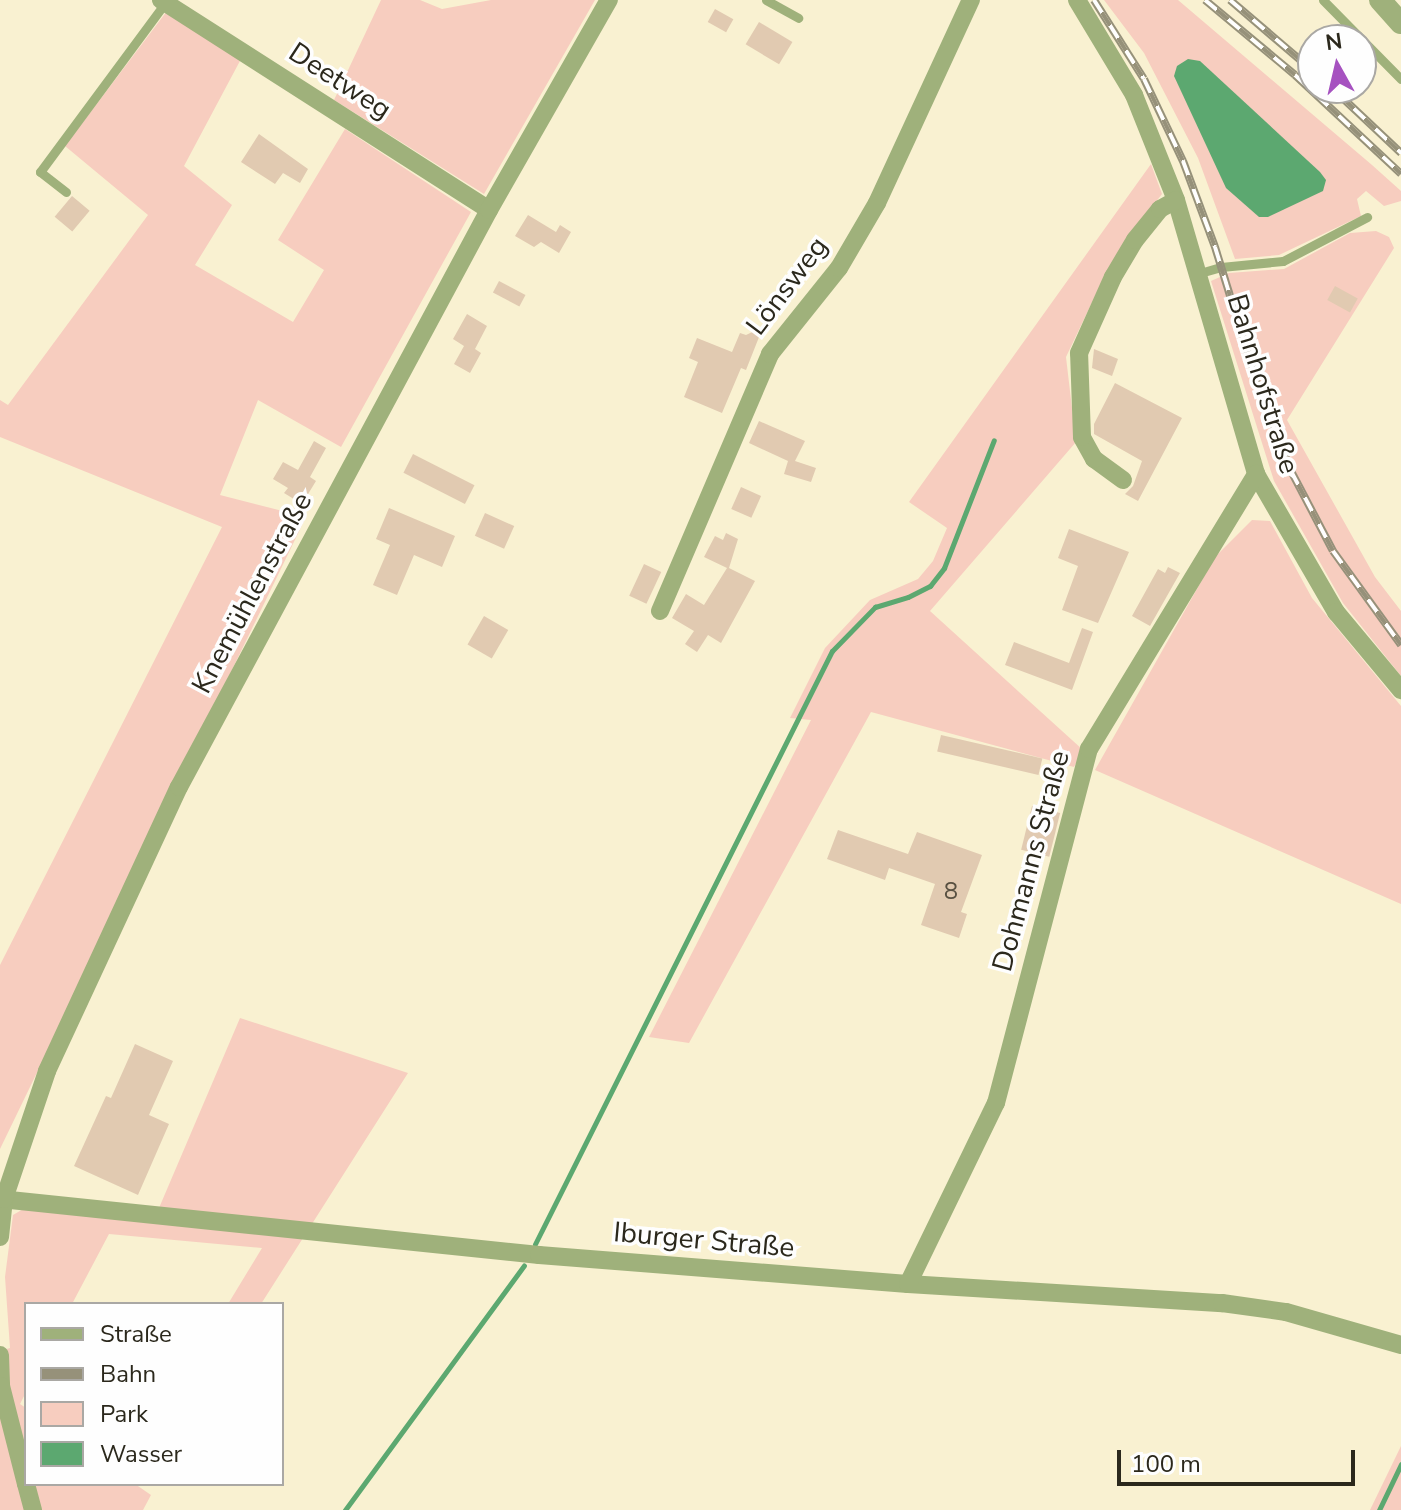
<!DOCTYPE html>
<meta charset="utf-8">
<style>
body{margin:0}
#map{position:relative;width:1401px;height:1510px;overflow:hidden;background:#f9f1d1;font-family:"Nunito Sans",sans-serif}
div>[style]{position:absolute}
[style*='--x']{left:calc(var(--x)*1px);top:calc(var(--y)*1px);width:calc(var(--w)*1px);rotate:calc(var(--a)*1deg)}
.green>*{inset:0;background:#f7cdbf}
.water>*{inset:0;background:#5ca870}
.stream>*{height:5px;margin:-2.5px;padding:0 2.5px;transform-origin:2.5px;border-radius:2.5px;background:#5ca870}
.building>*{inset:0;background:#e1cab1;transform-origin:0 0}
.service>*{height:9px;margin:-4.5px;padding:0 4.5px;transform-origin:4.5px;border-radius:4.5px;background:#9fb17b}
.minor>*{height:18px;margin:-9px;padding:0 9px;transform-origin:9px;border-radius:9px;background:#9fb17b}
.tertiary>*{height:22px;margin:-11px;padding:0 11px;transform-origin:11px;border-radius:11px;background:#9fb17b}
.rail>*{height:8px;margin-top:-4px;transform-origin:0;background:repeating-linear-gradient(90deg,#fefefe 0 15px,#96917a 0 30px);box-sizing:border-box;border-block:2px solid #96917a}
span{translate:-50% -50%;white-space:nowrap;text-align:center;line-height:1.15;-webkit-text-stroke:7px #fefefe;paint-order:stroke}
.number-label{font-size:24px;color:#585041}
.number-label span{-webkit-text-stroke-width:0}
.street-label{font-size:28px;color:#2b281c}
.legend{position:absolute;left:24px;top:1302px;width:260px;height:184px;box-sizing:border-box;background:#fefefe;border:2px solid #aaa8a4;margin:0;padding:10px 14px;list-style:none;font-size:24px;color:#2b281c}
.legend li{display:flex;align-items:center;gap:16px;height:40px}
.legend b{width:40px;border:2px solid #aaa8a4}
.north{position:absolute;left:1297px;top:24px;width:80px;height:80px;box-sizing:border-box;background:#fefefe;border:2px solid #aaa8a4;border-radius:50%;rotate:352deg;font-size:22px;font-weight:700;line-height:32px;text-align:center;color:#2b281c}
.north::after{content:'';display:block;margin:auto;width:28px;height:36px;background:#a652c0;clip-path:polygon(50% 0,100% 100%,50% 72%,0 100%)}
.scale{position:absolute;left:1117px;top:1450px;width:238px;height:36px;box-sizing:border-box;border:4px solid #2b281c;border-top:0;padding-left:10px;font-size:24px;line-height:28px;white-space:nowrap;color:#2b281c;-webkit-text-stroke:6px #fefefe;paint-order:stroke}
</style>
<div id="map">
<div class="green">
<div style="clip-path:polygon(381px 0,420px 0,442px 9px,491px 0,595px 0,484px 194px,334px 100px)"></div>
<div style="clip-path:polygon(1104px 0,1178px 0,1372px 165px,1401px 191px,1401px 201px,1384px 206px,1366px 191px,1357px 199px,1361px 216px,1279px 255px,1235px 259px,1198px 158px,1144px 53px)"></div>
<div style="clip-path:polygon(167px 11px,241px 59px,184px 166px,232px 205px,195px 265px,293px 322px,324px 270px,278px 240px,345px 129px,471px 212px,341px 447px,258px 400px,220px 495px,306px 517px,0 1149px,0 965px,222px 527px,0 437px,0 400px,8px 405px,148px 215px,65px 146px)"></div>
<div style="clip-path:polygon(1151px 164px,1162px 194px,1129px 237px,1105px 275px,1066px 357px,1076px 442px,930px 611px,1083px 750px,1074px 767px,871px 712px,689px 1043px,649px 1037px,811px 720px,790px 718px,825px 648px,870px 600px,918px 579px,933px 561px,947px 528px,909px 502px)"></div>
<div style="clip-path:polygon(1376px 231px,1389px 237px,1394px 248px,1287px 420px,1375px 577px,1401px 611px,1401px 676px,1343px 603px,1274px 481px,1211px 281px,1229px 273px,1284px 269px,1350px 233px)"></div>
<div style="clip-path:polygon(1252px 520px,1270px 521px,1312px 598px,1401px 706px,1401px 904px,1095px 770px,1215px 557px)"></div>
<div style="clip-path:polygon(240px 1018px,408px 1073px,261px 1304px,228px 1304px,262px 1248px,109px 1234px,72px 1304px,26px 1304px,26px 1392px,20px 1404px,26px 1408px,26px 1484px,135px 1484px,151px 1495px,143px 1510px,0 1510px,0 1351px,10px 1348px,5px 1277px,13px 1215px,42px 1198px,159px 1208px)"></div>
<div style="clip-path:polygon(1401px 1446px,1401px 1510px,1370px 1510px)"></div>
</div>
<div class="water">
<div style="clip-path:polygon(1188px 59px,1200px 61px,1320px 172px,1326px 180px,1323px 191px,1268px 217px,1259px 217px,1226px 188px,1174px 76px,1177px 66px)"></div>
</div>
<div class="stream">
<div style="--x:535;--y:1244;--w:663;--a:-63.4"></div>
<div style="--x:832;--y:651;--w:62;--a:-45.7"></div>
<div style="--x:875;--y:607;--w:34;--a:-17"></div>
<div style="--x:908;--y:597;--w:25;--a:-27"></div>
<div style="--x:930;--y:586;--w:23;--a:-52"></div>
<div style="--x:944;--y:568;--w:137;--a:-68.7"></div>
<div style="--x:345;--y:1510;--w:303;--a:-53.8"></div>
<div style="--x:1379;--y:1510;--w:51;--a:-64.4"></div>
</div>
<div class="building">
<div style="left:715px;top:9px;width:21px;height:15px;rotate:29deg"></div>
<div style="left:759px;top:22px;width:39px;height:26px;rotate:31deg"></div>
<div style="clip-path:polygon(259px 134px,308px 169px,300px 183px,283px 173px,275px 184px,241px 162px)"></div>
<div style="left:72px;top:196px;width:23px;height:27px;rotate:40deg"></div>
<div style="clip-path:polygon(528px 215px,556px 232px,560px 225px,571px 232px,559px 253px,541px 242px,534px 247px,515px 236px)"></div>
<div style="left:499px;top:281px;width:30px;height:13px;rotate:28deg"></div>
<div style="left:1335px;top:286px;width:26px;height:16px;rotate:29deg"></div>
<div style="clip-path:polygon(467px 314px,487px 326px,475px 349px,481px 353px,470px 373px,454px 364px,464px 346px,453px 339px)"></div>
<div style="clip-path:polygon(763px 327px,746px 370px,741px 368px,722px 413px,684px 397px,698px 362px,689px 358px,697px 338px,732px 352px,740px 333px,746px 335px)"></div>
<div style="clip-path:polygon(1094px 349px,1118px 359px,1112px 376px,1092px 368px)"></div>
<div style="clip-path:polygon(1115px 383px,1182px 418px,1138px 501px,1125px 494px,1133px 486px,1142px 461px,1094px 434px,1094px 424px)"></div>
<div style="clip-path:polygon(759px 421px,805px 441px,795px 461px,816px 468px,811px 482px,784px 474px,788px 461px,749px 443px)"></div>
<div style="clip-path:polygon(314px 441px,326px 448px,310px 477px,316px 481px,302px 504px,284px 493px,288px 488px,273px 479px,283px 462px,298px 470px)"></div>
<div style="left:413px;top:454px;width:69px;height:21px;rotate:27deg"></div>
<div style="left:741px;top:487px;width:22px;height:24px;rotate:24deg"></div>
<div style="clip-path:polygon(389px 508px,455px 536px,442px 567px,414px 555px,397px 595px,373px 585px,390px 545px,376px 539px)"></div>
<div style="left:485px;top:513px;width:32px;height:25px;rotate:24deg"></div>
<div style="clip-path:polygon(1069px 529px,1129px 552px,1098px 623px,1062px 610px,1078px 566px,1058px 558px)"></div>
<div style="clip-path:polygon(726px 533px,738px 539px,729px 568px,755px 581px,721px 643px,708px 635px,697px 652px,685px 644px,694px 631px,672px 618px,686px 594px,704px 605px,727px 568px,704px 557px,715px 536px,723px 540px)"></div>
<div style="left:644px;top:564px;width:19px;height:35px;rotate:25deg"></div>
<div style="clip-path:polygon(1168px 567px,1180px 573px,1150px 626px,1132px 616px,1158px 569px,1165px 573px)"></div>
<div style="left:484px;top:616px;width:28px;height:33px;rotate:30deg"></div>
<div style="clip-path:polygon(1082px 628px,1093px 632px,1072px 690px,1005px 665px,1014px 642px,1069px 663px)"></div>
<div style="left:941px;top:735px;width:104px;height:17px;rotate:13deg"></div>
<div style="left:1032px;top:806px;width:29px;height:45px;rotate:14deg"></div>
<div style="clip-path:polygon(838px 830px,908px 854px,917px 832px,982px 855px,961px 912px,967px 914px,959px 938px,921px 925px,935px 884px,889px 868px,885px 880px,827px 859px)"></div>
<div style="clip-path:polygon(135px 1044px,173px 1061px,149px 1115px,169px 1124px,138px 1195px,74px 1166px,106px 1096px,111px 1098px)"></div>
</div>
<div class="service">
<div style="--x:766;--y:0;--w:37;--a:29"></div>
<div style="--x:1323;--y:0;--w:111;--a:45.4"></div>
<div style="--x:66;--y:192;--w:33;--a:-142"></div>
<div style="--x:40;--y:172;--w:210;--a:-53.5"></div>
<div style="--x:1200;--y:273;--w:22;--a:-16"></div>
<div style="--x:1221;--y:267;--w:62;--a:-5.5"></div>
<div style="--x:1283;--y:261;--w:95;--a:-27.6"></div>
</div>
<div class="minor">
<div style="--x:161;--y:0;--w:389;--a:32.6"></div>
<div style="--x:1077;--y:0;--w:111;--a:59"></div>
<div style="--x:1134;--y:95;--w:113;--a:68.2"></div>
<div style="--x:1176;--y:200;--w:285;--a:73.7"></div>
<div style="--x:1256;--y:474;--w:160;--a:59.9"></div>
<div style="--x:1336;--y:612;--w:102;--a:50.2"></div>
<div style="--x:1123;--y:480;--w:36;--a:-144"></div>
<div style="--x:1094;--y:459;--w:25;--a:-119"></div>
<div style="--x:1082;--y:437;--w:84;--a:-92"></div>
<div style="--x:1079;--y:353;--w:83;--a:-65.9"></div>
<div style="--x:1113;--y:277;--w:43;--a:-59.3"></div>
<div style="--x:1135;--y:240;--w:40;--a:-51"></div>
<div style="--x:1160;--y:209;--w:18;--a:-29"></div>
<div style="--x:660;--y:611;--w:280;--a:-66.8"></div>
<div style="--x:770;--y:354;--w:110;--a:-51.3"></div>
<div style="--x:839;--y:268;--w:75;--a:-59.7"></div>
<div style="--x:877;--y:203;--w:224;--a:-65.2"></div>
<div style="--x:0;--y:1199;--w:542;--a:5.93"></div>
<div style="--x:539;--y:1255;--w:370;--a:4.5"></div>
<div style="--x:908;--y:1284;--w:315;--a:3.5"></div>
<div style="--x:1222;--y:1303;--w:65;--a:8"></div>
<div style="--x:1286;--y:1312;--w:120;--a:16"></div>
<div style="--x:0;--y:1237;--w:38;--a:-84"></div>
<div style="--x:4;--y:1199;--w:135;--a:-71.4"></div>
<div style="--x:47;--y:1071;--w:313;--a:-65.1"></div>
<div style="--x:179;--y:787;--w:655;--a:-61.75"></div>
<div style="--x:489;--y:210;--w:242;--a:-60.3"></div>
<div style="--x:908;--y:1284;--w:201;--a:-64.1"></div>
<div style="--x:996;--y:1103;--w:366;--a:-75.3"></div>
<div style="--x:1089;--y:749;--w:322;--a:-58.7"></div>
<div style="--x:0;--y:1355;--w:31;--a:88"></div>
<div style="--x:1;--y:1386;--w:101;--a:75.7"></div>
<div style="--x:26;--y:1484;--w:27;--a:75"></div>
</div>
<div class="tertiary">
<div style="--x:1380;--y:0;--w:31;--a:48"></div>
</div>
<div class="rail">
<div style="--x:1094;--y:0;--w:93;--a:57.7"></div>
<div style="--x:1144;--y:79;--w:91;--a:64.6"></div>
<div style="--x:1183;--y:161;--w:92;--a:69.6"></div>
<div style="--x:1215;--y:247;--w:146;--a:72.9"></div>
<div style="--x:1258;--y:387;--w:90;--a:68.6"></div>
<div style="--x:1291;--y:471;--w:90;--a:62.3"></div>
<div style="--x:1333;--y:551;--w:116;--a:54.1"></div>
<div style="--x:1205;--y:0;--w:117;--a:39.8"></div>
<div style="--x:1295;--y:75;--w:145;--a:43"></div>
<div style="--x:1230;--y:0;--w:109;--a:40.5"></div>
<div style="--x:1332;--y:88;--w:95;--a:43.3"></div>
</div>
<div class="number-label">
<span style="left:951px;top:892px">8</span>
</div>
<div class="street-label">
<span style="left:340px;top:81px;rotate:33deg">Deetweg</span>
<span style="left:787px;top:286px;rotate:-53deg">Lönsweg</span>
<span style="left:1263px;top:384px;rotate:73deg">Bahnhofstraße</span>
<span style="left:252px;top:593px;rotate:-62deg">Knemühlenstraße</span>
<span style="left:1031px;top:861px;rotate:-75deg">Dohmanns Straße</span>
<span style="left:704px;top:1240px;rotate:5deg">Iburger Straße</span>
</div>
<ul class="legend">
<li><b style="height:10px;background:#9fb17b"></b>Straße</li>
<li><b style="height:10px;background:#96917a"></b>Bahn</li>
<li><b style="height:22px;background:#f7cdbf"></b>Park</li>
<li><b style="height:22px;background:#5ca870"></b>Wasser</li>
</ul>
<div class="north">N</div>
<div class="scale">100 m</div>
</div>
